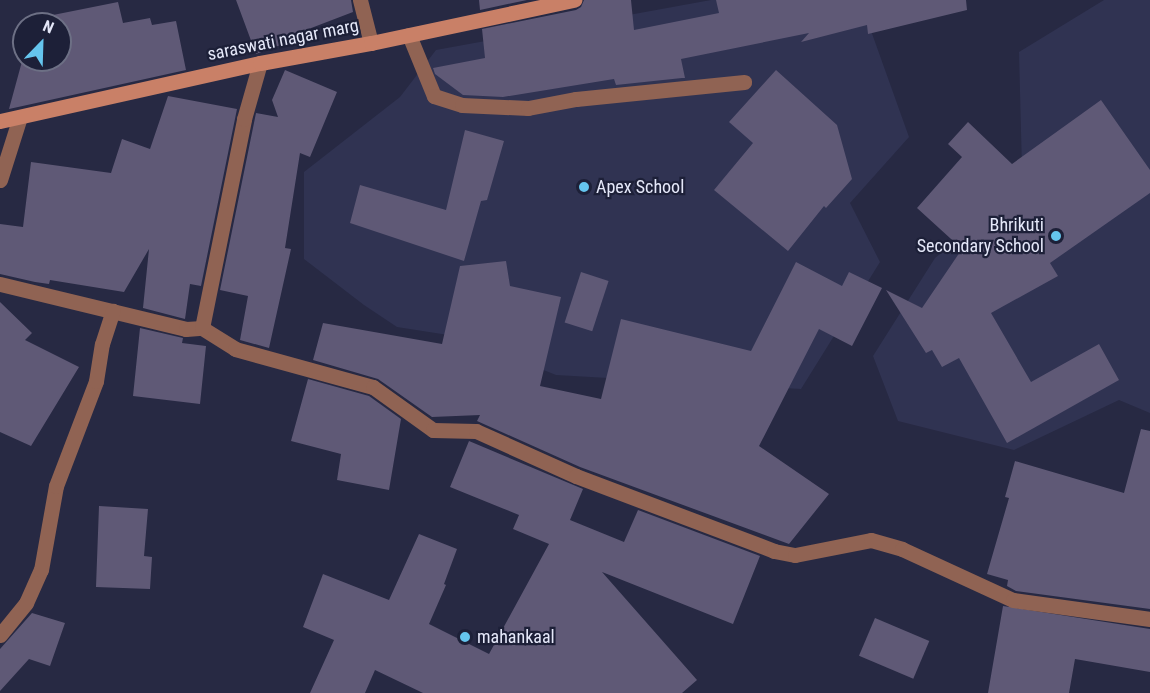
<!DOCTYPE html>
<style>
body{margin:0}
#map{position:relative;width:1150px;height:693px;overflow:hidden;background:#272943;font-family:"Roboto Condensed",sans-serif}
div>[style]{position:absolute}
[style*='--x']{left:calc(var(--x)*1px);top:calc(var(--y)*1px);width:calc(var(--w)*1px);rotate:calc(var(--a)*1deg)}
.built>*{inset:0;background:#303352}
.building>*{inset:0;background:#5f5976;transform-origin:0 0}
.service>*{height:15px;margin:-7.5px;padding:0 7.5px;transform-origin:7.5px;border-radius:7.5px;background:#906353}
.minor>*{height:15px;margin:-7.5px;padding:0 7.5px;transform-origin:7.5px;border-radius:7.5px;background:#906353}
.secondary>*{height:15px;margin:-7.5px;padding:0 7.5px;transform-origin:7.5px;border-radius:7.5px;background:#c98067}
.dots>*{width:16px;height:16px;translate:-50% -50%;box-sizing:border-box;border:3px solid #1d2038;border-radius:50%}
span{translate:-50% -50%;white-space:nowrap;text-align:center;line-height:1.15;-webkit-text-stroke:4.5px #1d2038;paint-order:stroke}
.street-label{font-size:18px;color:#e5e8f9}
.poi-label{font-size:18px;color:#e5e8f9}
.left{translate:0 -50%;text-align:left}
.right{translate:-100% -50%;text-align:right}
.north{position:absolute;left:12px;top:12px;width:60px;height:60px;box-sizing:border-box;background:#1d2038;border:2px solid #6d7085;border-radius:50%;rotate:23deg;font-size:16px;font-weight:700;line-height:24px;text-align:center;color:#e5e8f9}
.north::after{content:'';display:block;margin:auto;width:21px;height:27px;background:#65c5ee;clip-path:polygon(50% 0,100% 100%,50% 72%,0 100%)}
</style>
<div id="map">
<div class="built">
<div style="clip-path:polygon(711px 0,860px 0,909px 137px,850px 203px,880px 262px,801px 389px,556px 375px,461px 337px,397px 327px,364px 305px,304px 259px,304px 172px,400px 97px,436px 50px)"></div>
<div style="clip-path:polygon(1104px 0,1150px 0,1150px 413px,1119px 400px,1014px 450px,898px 421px,873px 356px,935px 258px,989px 214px,1022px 170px,1019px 52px)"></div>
</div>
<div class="building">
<div style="clip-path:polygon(236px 0,351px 0,353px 12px,306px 30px,308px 35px,256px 54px)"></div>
<div style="clip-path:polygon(479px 0,527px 0,480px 10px)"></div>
<div style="clip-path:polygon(584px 0,631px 0,634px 30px,719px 13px,716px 0,966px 0,967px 10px,868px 34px,867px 25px,801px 42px,809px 33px,681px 59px,685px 78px,682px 78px,616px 85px,614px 79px,503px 97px,463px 95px,435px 74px,433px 68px,485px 58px,482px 29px,576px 10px,581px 7px)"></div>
<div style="clip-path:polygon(118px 2px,123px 23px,150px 18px,152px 25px,176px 21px,186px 70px,9px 109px,24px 54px,24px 60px,60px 60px,60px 24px,32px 24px,33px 19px)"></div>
<div style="clip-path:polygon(285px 70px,337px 92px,310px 157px,300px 153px,285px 248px,291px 249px,269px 348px,240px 340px,248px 296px,220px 290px,256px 113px,278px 117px,272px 100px)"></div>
<div style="clip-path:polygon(776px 70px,837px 125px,852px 179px,826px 208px,824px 206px,788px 251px,714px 190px,753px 143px,729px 122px)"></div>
<div style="clip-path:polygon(168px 96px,237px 109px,201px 286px,190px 284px,185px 319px,143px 308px,149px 249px,124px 292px,50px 280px,49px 284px,35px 282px,0 274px,0 224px,23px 227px,31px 162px,111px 173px,122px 139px,150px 149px)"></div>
<div style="clip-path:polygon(1101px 100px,1150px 170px,1150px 193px,1050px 263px,1058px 276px,991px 313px,1031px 382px,1099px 344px,1119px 380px,1007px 443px,959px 358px,942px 367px,932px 350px,926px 353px,886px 290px,922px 308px,962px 249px,917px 208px,962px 157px,948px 144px,968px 122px,1012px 164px)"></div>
<div style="clip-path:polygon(465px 130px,504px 141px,487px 200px,481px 201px,464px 261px,350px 223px,360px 185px,446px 210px)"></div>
<div style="clip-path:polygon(506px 261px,510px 286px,561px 297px,540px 386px,601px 399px,621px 319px,751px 351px,796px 262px,842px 286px,849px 272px,882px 288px,852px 346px,819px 329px,759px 446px,829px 494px,789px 544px,580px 467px,477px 421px,480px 415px,432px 417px,378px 379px,313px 360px,323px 323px,442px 344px,460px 266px)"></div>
<div style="left:581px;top:272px;width:29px;height:53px;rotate:18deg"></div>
<div style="clip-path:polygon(0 302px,32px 333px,25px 340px,79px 367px,31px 446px,0 432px)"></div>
<div style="clip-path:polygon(140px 328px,183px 338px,182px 343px,206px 346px,200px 404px,133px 396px)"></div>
<div style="clip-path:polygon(308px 379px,369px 396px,401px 419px,389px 490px,337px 480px,341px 454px,291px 441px)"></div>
<div style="clip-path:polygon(1141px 429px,1150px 431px,1150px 609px,1016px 591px,1007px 586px,1008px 580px,987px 574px,1009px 498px,1005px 497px,1015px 461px,1124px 493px)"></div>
<div style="clip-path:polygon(469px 441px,583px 489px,570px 520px,624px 542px,638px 510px,760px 556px,733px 624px,602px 572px,697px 680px,682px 693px,423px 693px,375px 670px,365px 693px,310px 693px,334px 640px,303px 627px,323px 574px,389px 600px,419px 534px,457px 549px,444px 584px,446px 585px,429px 624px,489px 654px,549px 544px,513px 529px,519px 515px,450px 487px)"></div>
<div style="clip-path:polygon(99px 506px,148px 509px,144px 556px,152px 557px,150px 589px,96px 587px)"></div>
<div style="clip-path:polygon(1003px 606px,1150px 629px,1150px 672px,1075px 659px,1069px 693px,988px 693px)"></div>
<div style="clip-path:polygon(32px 613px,65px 623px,50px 666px,29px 659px,0 691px,0 649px)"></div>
<div style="left:875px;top:618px;width:59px;height:41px;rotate:23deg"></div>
</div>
<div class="service">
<div style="--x:409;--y:35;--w:66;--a:67.7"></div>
<div style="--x:434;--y:96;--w:29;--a:18"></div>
<div style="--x:462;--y:105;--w:66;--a:2.6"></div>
<div style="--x:528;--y:108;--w:49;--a:-10.6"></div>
<div style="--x:576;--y:99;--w:169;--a:-5.8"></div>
</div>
<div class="minor">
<div style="--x:360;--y:0;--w:44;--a:75.7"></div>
<div style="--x:0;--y:180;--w:66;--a:-72.4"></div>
<div style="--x:0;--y:284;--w:191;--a:13.6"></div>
<div style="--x:186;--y:329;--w:16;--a:-4"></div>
<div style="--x:202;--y:328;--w:39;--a:32"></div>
<div style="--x:235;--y:349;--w:143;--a:15.4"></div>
<div style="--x:373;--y:387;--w:74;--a:35.6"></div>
<div style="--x:433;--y:430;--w:43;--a:1.3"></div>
<div style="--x:476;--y:431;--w:110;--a:24.2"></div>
<div style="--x:576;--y:476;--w:212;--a:20.7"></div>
<div style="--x:774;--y:551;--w:21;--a:11"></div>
<div style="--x:795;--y:555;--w:77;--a:-11.2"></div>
<div style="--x:871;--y:540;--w:32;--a:16"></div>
<div style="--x:902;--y:549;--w:122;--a:24.7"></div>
<div style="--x:1013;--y:600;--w:138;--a:7.9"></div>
<div style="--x:202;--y:328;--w:213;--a:-78.6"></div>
<div style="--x:244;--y:119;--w:58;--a:-74.1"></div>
<div style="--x:0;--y:635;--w:41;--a:-50.9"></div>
<div style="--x:26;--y:603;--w:36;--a:-66"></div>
<div style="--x:41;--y:570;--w:85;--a:-79.9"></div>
<div style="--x:56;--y:486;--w:112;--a:-69.1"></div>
<div style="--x:96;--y:381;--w:37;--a:-81"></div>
<div style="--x:102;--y:344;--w:35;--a:-72"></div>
</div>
<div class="secondary">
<div style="--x:0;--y:121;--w:266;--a:-12.6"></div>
<div style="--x:260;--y:63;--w:113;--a:-10.2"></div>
<div style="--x:371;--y:43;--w:208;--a:-12"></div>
</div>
<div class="dots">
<div style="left:584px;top:187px;background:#65c5ee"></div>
<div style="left:1056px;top:236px;background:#65c5ee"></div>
<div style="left:465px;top:637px;background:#65c5ee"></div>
</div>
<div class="street-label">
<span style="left:283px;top:40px;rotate:-11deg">saraswati nagar marg</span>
</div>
<div class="poi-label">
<span class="left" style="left:596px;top:187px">Apex School</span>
<span class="right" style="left:1044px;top:236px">Bhrikuti<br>Secondary School</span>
<span class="left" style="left:477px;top:637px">mahankaal</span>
</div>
<div class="north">N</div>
</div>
